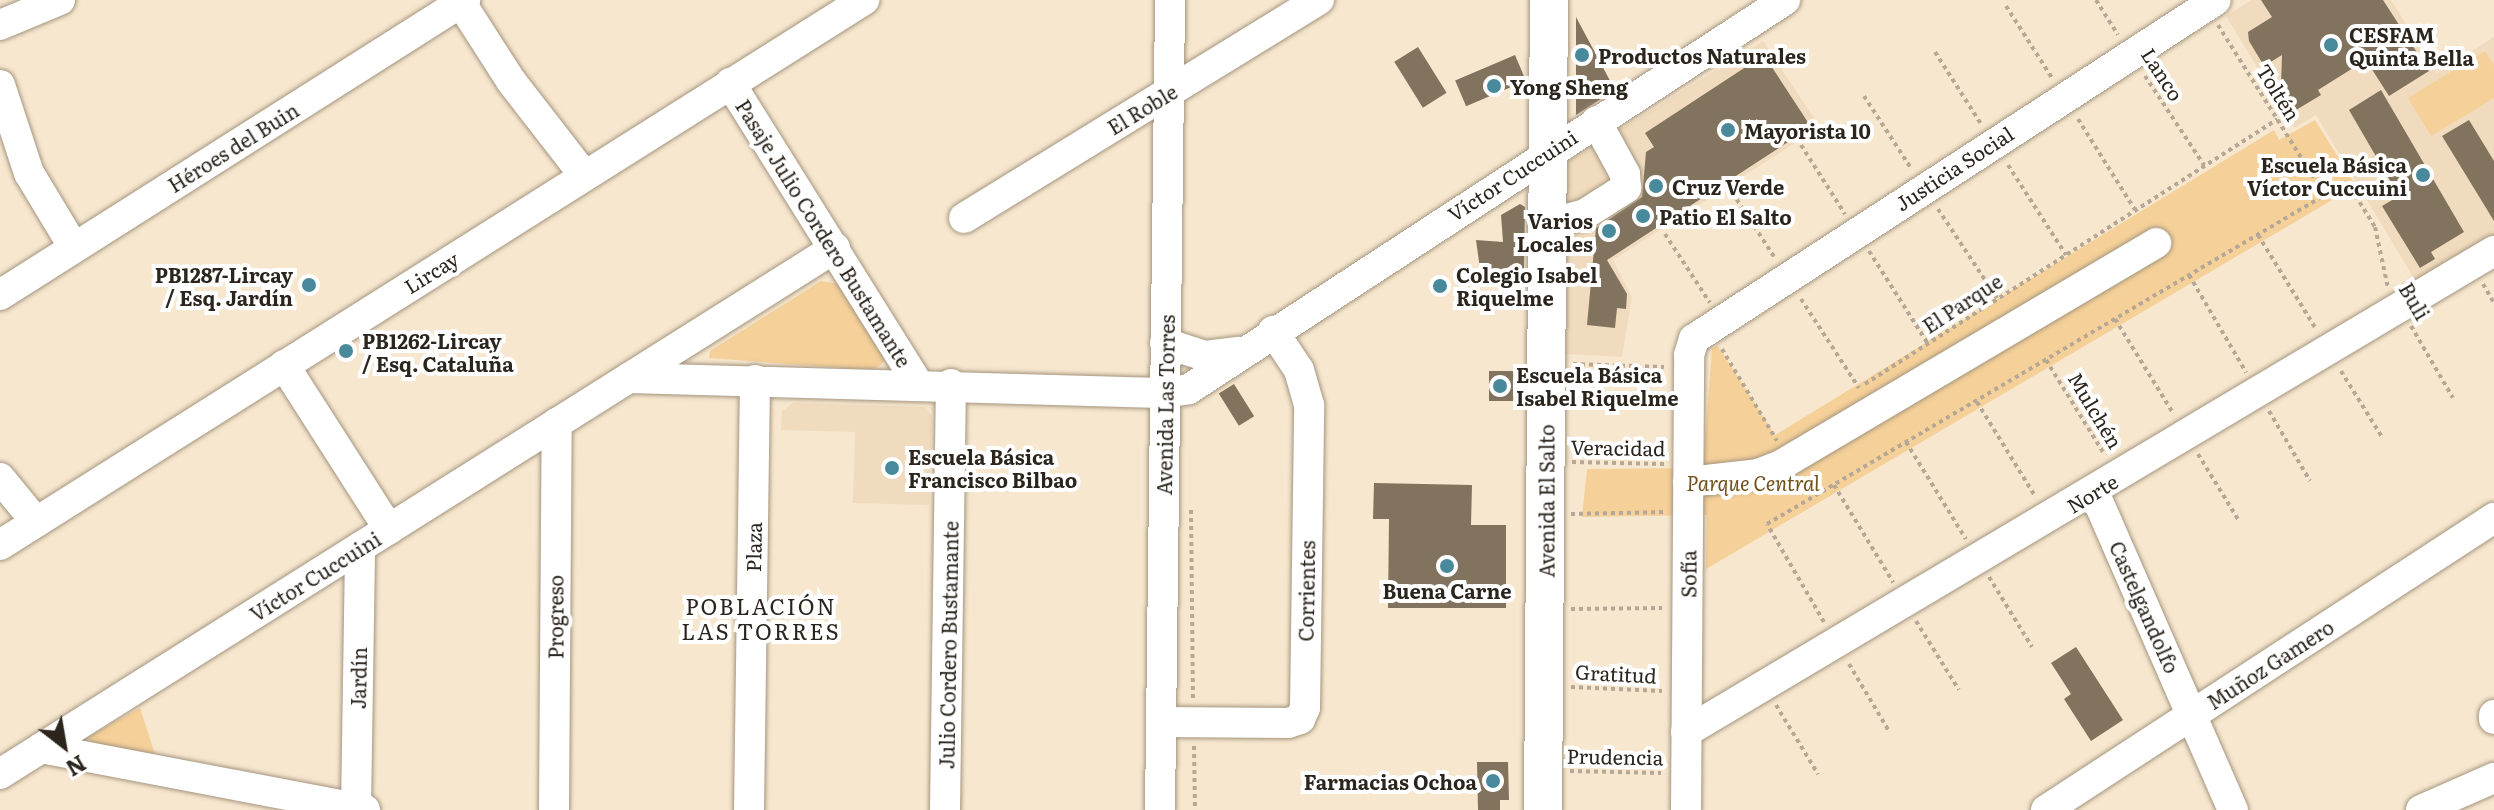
<!DOCTYPE html>
<meta charset="utf-8">
<style>
body{margin:0}
#map{position:relative;width:2494px;height:810px;overflow:hidden;background:#f7e7cf;font-family:Literata,serif}
div>[style]{position:absolute}
[style*='--x']{left:calc(var(--x)*1px);top:calc(var(--y)*1px);width:calc(var(--w)*1px);rotate:calc(var(--a)*1deg)}
.built>*{inset:0;background:#f0dbbe}
.green>*{inset:0;background:#f5d099}
.building>*{inset:0;background:#81735e;transform-origin:0 0}
.path>*{height:4px;margin-top:-2px;transform-origin:0;background:repeating-linear-gradient(90deg,#b5a896 0 4px,transparent 0 8px)}
.roads{filter:drop-shadow(0 0 2px #a4957f) drop-shadow(0 0 2px #a4957f)}
.minor>*{height:30px;margin:-15px;padding:0 15px;transform-origin:15px;border-radius:15px;background:#fff}
.major>*{height:38px;margin:-19px;padding:0 19px;transform-origin:19px;border-radius:19px;background:#fff}
.dots>*{width:22px;height:22px;translate:-50% -50%;box-sizing:border-box;border:4px solid #fff;border-radius:50%}
span{translate:-50% -50%;white-space:nowrap;text-align:center;line-height:1.15;-webkit-text-stroke:8px #fff;paint-order:stroke}
.poi-label{font-size:20px;color:#2b251d;font-weight:700}
.left{translate:0 -50%;text-align:left}
.right{translate:-100% -50%;text-align:right}
.street-label{font-size:20px;color:#2b251d}
.park-label{font-size:20px;color:#70501b;font-style:italic}
.neighbourhood-label{font-size:22px;color:#2b251d;letter-spacing:2px}
.north{position:absolute;left:24px;top:706px;width:80px;height:80px;-webkit-text-stroke:6px #fff;paint-order:stroke;rotate:149deg;font-size:22px;font-weight:700;line-height:32px;text-align:center;color:#2b251d}
.north::after{content:'';display:block;margin:auto;width:28px;height:36px;background:#2b251d;clip-path:polygon(50% 0,100% 100%,50% 72%,0 100%)}
</style>
<div id="map">
<div class="built">
<div style="clip-path:polygon(2251px 0,2391px 0,2437px 73px,2494px 37px,2494px 236px,2416px 282px,2316px 115px,2294px 128px,2226px 16px)"></div>
<div style="clip-path:polygon(1763px 41px,1820px 127px,1613px 260px,1632px 297px,1622px 357px,1566px 354px,1564px 164px)"></div>
<div style="clip-path:polygon(793px 403px,926px 407px,932px 417px,929px 505px,853px 503px,855px 432px,781px 430px,782px 411px)"></div>
</div>
<div class="green">
<div style="clip-path:polygon(2485px 51px,2494px 65px,2494px 98px,2431px 136px,2408px 98px)"></div>
<div style="clip-path:polygon(2315px 120px,2356px 186px,1706px 569px,1707px 515px,1582px 517px,1587px 469px,1703px 468px,1712px 348px,1718px 346px,1775px 435px,2274px 130px,2279px 140px)"></div>
<div style="clip-path:polygon(821px 281px,841px 284px,885px 359px,881px 365px,871px 370px,709px 358px,710px 351px)"></div>
<div style="clip-path:polygon(140px 708px,155px 754px,90px 743px,89px 736px)"></div>
</div>
<div class="building">
<div style="clip-path:polygon(2261px 0,2383px 0,2429px 71px,2389px 96px,2366px 60px,2318px 90px,2321px 95px,2296px 110px,2281px 85px,2282px 55px,2264px 66px,2249px 41px,2248px 32px,2272px 17px)"></div>
<div style="clip-path:polygon(1576px 17px,1615px 90px,1576px 115px)"></div>
<div style="left:1418px;top:47px;width:54px;height:28px;rotate:58deg"></div>
<div style="left:1515px;top:55px;width:28px;height:65px;rotate:67deg"></div>
<div style="clip-path:polygon(1764px 55px,1811px 127px,1607px 260px,1627px 294px,1626px 309px,1617px 308px,1615px 328px,1587px 325px,1596px 228px,1642px 197px,1646px 152px,1654px 147px,1645px 133px)"></div>
<div style="clip-path:polygon(2381px 90px,2464px 232px,2431px 252px,2435px 259px,2420px 268px,2382px 206px,2399px 196px,2349px 110px)"></div>
<div style="clip-path:polygon(2469px 120px,2494px 161px,2494px 221px,2442px 136px)"></div>
<div style="clip-path:polygon(1520px 204px,1525px 207px,1524px 274px,1480px 269px,1476px 240px,1503px 242px,1501px 215px)"></div>
<div style="left:1489px;top:371px;width:24px;height:30px"></div>
<div style="left:1234px;top:384px;width:38px;height:18px;rotate:58deg"></div>
<div style="clip-path:polygon(1374px 483px,1472px 485px,1471px 525px,1506px 525px,1506px 608px,1388px 608px,1389px 519px,1373px 519px)"></div>
<div style="clip-path:polygon(2076px 647px,2123px 720px,2091px 741px,2064px 699px,2071px 694px,2051px 663px)"></div>
<div style="clip-path:polygon(1477px 762px,1508px 762px,1509px 800px,1500px 800px,1500px 810px,1478px 810px)"></div>
</div>
<div class="path">
<div style="--x:2096;--y:0;--w:41;--a:57.8"></div>
<div style="--x:2006;--y:6;--w:85;--a:57.4"></div>
<div style="--x:2218;--y:25;--w:199;--a:57.9"></div>
<div style="--x:1935;--y:52;--w:85;--a:57.4"></div>
<div style="--x:2145;--y:76;--w:107;--a:56.5"></div>
<div style="--x:1864;--y:96;--w:86;--a:56.9"></div>
<div style="--x:2078;--y:119;--w:107;--a:57.9"></div>
<div style="--x:1801;--y:145;--w:82;--a:57.5"></div>
<div style="--x:2008;--y:165;--w:107;--a:57.2"></div>
<div style="--x:1728;--y:186;--w:86;--a:56.9"></div>
<div style="--x:1938;--y:209;--w:107;--a:56.5"></div>
<div style="--x:1665;--y:234;--w:82;--a:56.9"></div>
<div style="--x:2258;--y:235;--w:110;--a:58.3"></div>
<div style="--x:1869;--y:251;--w:110;--a:57.6"></div>
<div style="--x:2189;--y:275;--w:113;--a:59.6"></div>
<div style="--x:2483;--y:284;--w:22;--a:60"></div>
<div style="--x:1801;--y:299;--w:106;--a:56.9"></div>
<div style="--x:2115;--y:319;--w:110;--a:58.3"></div>
<div style="--x:2411;--y:326;--w:83;--a:59.7"></div>
<div style="--x:1722;--y:349;--w:107;--a:59.1"></div>
<div style="--x:2046;--y:360;--w:112;--a:58.2"></div>
<div style="--x:1573;--y:364;--w:91;--a:1.9"></div>
<div style="--x:2341;--y:371;--w:78;--a:58.2"></div>
<div style="--x:1865;--y:384;--w:490;--a:-32.7"></div>
<div style="--x:1977;--y:402;--w:110;--a:58.3"></div>
<div style="--x:2269;--y:411;--w:81;--a:59.6"></div>
<div style="--x:1906;--y:442;--w:114;--a:58.3"></div>
<div style="--x:2198;--y:454;--w:79;--a:58.5"></div>
<div style="--x:1572;--y:462;--w:92;--a:1.2"></div>
<div style="--x:1834;--y:485;--w:114;--a:58.7"></div>
<div style="--x:1191;--y:510;--w:188;--a:89.4"></div>
<div style="--x:1571;--y:514;--w:95;--a:-1.2"></div>
<div style="--x:1989;--y:577;--w:82;--a:58.4"></div>
<div style="--x:1571;--y:609;--w:91;--a:-0.6"></div>
<div style="--x:1916;--y:621;--w:81;--a:58.1"></div>
<div style="--x:1824;--y:622;--w:113;--a:-120.2"></div>
<div style="--x:1767;--y:524;--w:673;--a:-30.53"></div>
<div style="--x:2347;--y:182;--w:53;--a:58.1"></div>
<div style="--x:2375;--y:227;--w:62;--a:78"></div>
<div style="--x:1849;--y:664;--w:78;--a:59.2"></div>
<div style="--x:1571;--y:687;--w:91;--a:2.5"></div>
<div style="--x:1776;--y:705;--w:81;--a:58.7"></div>
<div style="--x:1194;--y:746;--w:64;--a:89.1"></div>
<div style="--x:1570;--y:771;--w:91;--a:1.3"></div>
</div>
<div class="roads">
<div class="minor">
<div style="--x:461;--y:3;--w:93;--a:57.3"></div>
<div style="--x:511;--y:81;--w:119;--a:52.2"></div>
<div style="--x:0;--y:25;--w:65;--a:-22.6"></div>
<div style="--x:730;--y:83;--w:355;--a:58"></div>
<div style="--x:0;--y:85;--w:93;--a:71.8"></div>
<div style="--x:29;--y:173;--w:87;--a:59"></div>
<div style="--x:964;--y:218;--w:417;--a:-31.6"></div>
<div style="--x:1548;--y:224;--w:38;--a:-15"></div>
<div style="--x:1585;--y:214;--w:49;--a:-32.4"></div>
<div style="--x:1626;--y:188;--w:14;--a:-94"></div>
<div style="--x:1625;--y:174;--w:60;--a:-118.7"></div>
<div style="--x:0;--y:295;--w:551;--a:-32.39"></div>
<div style="--x:1165;--y:343;--w:42;--a:18"></div>
<div style="--x:1205;--y:356;--w:35;--a:-7"></div>
<div style="--x:284;--y:365;--w:195;--a:57.4"></div>
<div style="--x:629;--y:378;--w:535;--a:1.61"></div>
<div style="--x:1164;--y:393;--w:25;--a:-9"></div>
<div style="--x:1189;--y:389;--w:712;--a:-33.13"></div>
<div style="--x:0;--y:478;--w:57;--a:50.7"></div>
<div style="--x:1688;--y:482;--w:70;--a:-6.5"></div>
<div style="--x:1758;--y:474;--w:25;--a:-21"></div>
<div style="--x:1781;--y:465;--w:436;--a:-30.6"></div>
<div style="--x:2094;--y:492;--w:347;--a:66.4"></div>
<div style="--x:0;--y:545;--w:1022;--a:-32.24"></div>
<div style="--x:2494;--y:715;--w:4;--a:90"></div>
<div style="--x:1161;--y:722;--w:127;--a:0.5"></div>
<div style="--x:1288;--y:723;--w:13;--a:-18"></div>
<div style="--x:1300;--y:719;--w:12;--a:-66"></div>
<div style="--x:1305;--y:708;--w:303;--a:-89.2"></div>
<div style="--x:1309;--y:405;--w:36;--a:-106"></div>
<div style="--x:1299;--y:370;--w:47;--a:-123.7"></div>
<div style="--x:1686;--y:732;--w:940;--a:-30.77"></div>
<div style="--x:41;--y:748;--w:330;--a:10.8"></div>
<div style="--x:0;--y:774;--w:987;--a:-32.21"></div>
<div style="--x:356;--y:808;--w:261;--a:-89.1"></div>
<div style="--x:554;--y:810;--w:387;--a:-89.6"></div>
<div style="--x:749;--y:810;--w:430;--a:-89.2"></div>
<div style="--x:945;--y:810;--w:426;--a:-89.2"></div>
<div style="--x:1160;--y:810;--w:810;--a:-89.29"></div>
<div style="--x:1686;--y:810;--w:455;--a:-89.6"></div>
<div style="--x:1689;--y:355;--w:17;--a:-73"></div>
<div style="--x:1694;--y:339;--w:622;--a:-33"></div>
<div style="--x:2046;--y:810;--w:535;--a:-33.1"></div>
<div style="--x:2421;--y:810;--w:80;--a:-23.7"></div>
</div>
<div class="major">
<div style="--x:1543;--y:810;--w:810;--a:-89.58"></div>
</div>
</div>
<div class="dots">
<div style="left:2331px;top:45px;background:#48899b"></div>
<div style="left:1582px;top:55px;background:#48899b"></div>
<div style="left:1494px;top:86px;background:#48899b"></div>
<div style="left:1728px;top:130px;background:#48899b"></div>
<div style="left:2423px;top:175px;background:#48899b"></div>
<div style="left:1656px;top:186px;background:#48899b"></div>
<div style="left:1643px;top:216px;background:#48899b"></div>
<div style="left:1609px;top:231px;background:#48899b"></div>
<div style="left:309px;top:285px;background:#48899b"></div>
<div style="left:1440px;top:286px;background:#48899b"></div>
<div style="left:346px;top:351px;background:#48899b"></div>
<div style="left:1500px;top:386px;background:#48899b"></div>
<div style="left:892px;top:468px;background:#48899b"></div>
<div style="left:1447px;top:566px;background:#48899b"></div>
<div style="left:1493px;top:781px;background:#48899b"></div>
</div>
<div class="poi-label">
<span class="left" style="left:2349px;top:46px">CESFAM<br>Quinta Bella</span>
<span class="left" style="left:1598px;top:55px">Productos Naturales</span>
<span class="left" style="left:1510px;top:86px">Yong Sheng</span>
<span class="left" style="left:1744px;top:130px">Mayorista 10</span>
<span class="right" style="left:2407px;top:176px">Escuela Básica<br>Víctor Cuccuini</span>
<span class="left" style="left:1672px;top:186px">Cruz Verde</span>
<span class="left" style="left:1659px;top:216px">Patio El Salto</span>
<span class="right" style="left:1593px;top:232px">Varios<br>Locales</span>
<span class="right" style="left:293px;top:286px">PB1287-Lircay<br>/ Esq. Jardín</span>
<span class="left" style="left:1456px;top:286px">Colegio Isabel<br>Riquelme</span>
<span class="left" style="left:362px;top:352px">PB1262-Lircay<br>/ Esq. Cataluña</span>
<span class="left" style="left:1516px;top:386px">Escuela Básica<br>Isabel Riquelme</span>
<span class="left" style="left:908px;top:468px">Escuela Básica<br>Francisco Bilbao</span>
<span style="left:1447px;top:590px">Buena Carne</span>
<span class="right" style="left:1477px;top:781px">Farmacias Ochoa</span>
</div>
<div class="street-label">
<span style="left:2163px;top:74px;rotate:57deg">Lanco</span>
<span style="left:2279px;top:92px;rotate:58deg">Toltén</span>
<span style="left:1142px;top:109px;rotate:-31deg">El Roble</span>
<span style="left:233px;top:147px;rotate:-32deg">Héroes del Buin</span>
<span style="left:1954px;top:168px;rotate:-33deg">Justicia Social</span>
<span style="left:1512px;top:175px;rotate:-33deg">Víctor Cuccuini</span>
<span style="left:824px;top:233px;rotate:58deg">Pasaje Julio Cordero Bustamante</span>
<span style="left:431px;top:272px;rotate:-32deg">Lircay</span>
<span style="left:2415px;top:301px;rotate:60deg">Buli</span>
<span style="left:1962px;top:303px;rotate:-33deg">El Parque</span>
<span style="left:1165px;top:405px;rotate:-89deg">Avenida Las Torres</span>
<span style="left:2096px;top:410px;rotate:59deg">Mulchén</span>
<span style="left:1618px;top:447px;rotate:1deg">Veracidad</span>
<span style="left:2092px;top:493px;rotate:-31deg">Norte</span>
<span style="left:1546px;top:501px;rotate:-90deg">Avenida El Salto</span>
<span style="left:753px;top:547px;rotate:-89deg">Plaza</span>
<span style="left:1688px;top:574px;rotate:-90deg">Sofía</span>
<span style="left:315px;top:576px;rotate:-32deg">Víctor Cuccuini</span>
<span style="left:1306px;top:591px;rotate:-89deg">Corrientes</span>
<span style="left:2145px;top:607px;rotate:66deg">Castelgandolfo</span>
<span style="left:555px;top:617px;rotate:-90deg">Progreso</span>
<span style="left:948px;top:645px;rotate:-89deg">Julio Cordero Bustamante</span>
<span style="left:2270px;top:664px;rotate:-33deg">Muñoz Gamero</span>
<span style="left:1616px;top:673px;rotate:3deg">Gratitud</span>
<span style="left:358px;top:678px;rotate:-89deg">Jardín</span>
<span style="left:1615px;top:756px;rotate:1deg">Prudencia</span>
</div>
<div class="park-label">
<span style="left:1753px;top:482px">Parque Central</span>
</div>
<div class="neighbourhood-label">
<span style="left:761px;top:618px">POBLACIÓN<br>LAS TORRES</span>
</div>
<div class="north">N</div>
</div>
